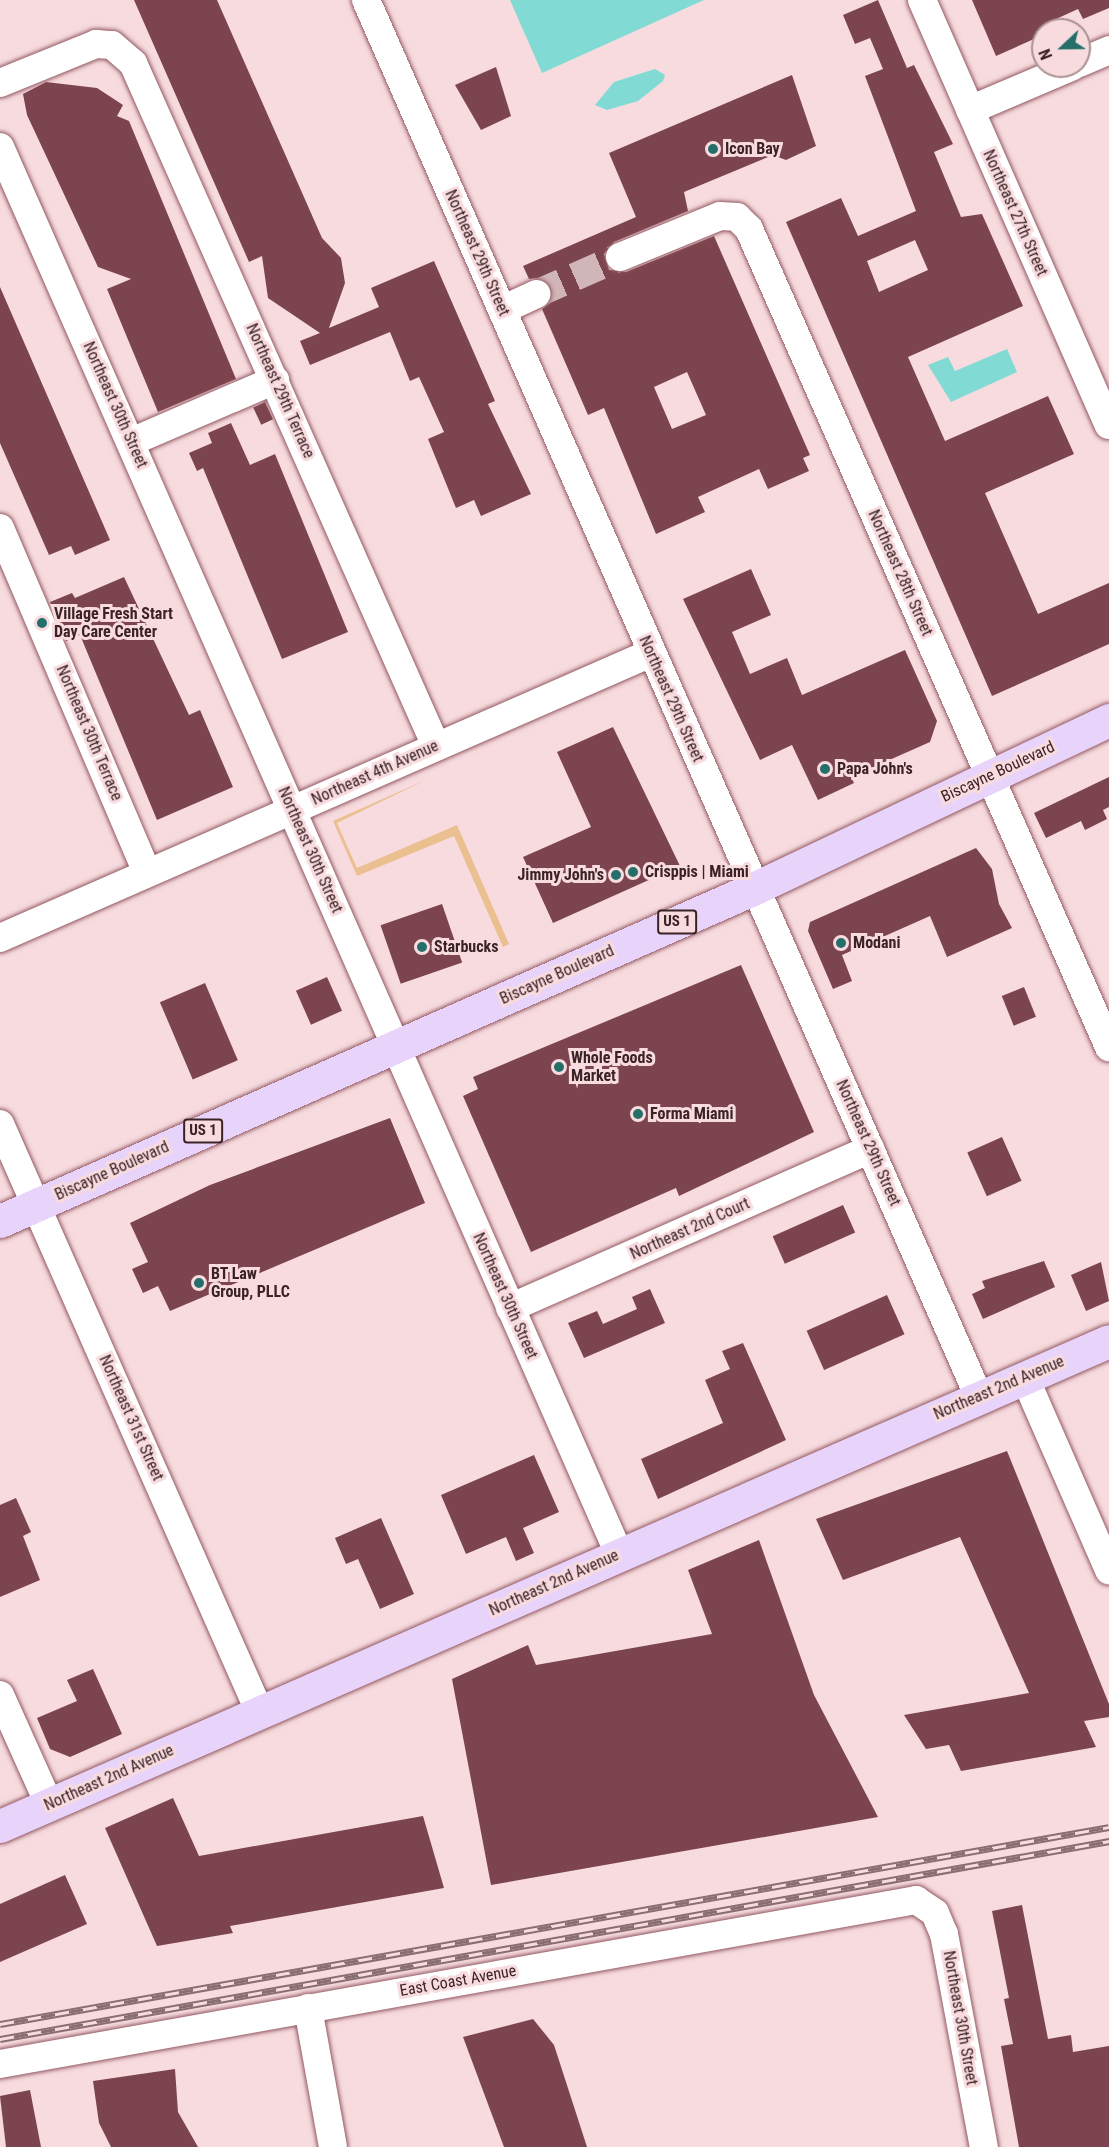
<!DOCTYPE html>
<style>
body{margin:0}
#map{position:relative;width:1109px;height:2147px;overflow:hidden;background:#f7dbde;font-family:"Roboto Condensed",sans-serif}
div>[style]{position:absolute}
[style*='--x']{left:calc(var(--x)*1px);top:calc(var(--y)*1px);width:calc(var(--w)*1px);rotate:calc(var(--a)*1deg)}
.green>*{inset:0;background:#eac091}
.water>*{inset:0;background:#81dbd4}
.building>*{inset:0;background:#7c444e;transform-origin:0 0}
.minor-tunnel>*{height:28px;margin-top:-14px;transform-origin:0;background:repeating-linear-gradient(90deg,#d1b6b9 0 28px,transparent 0 42px)}
.roads{filter:drop-shadow(0 0 2px #925862) drop-shadow(0 0 2px #925862)}
.minor>*{height:28px;margin:-14px;padding:0 14px;transform-origin:14px;border-radius:14px;background:#fff}
.major>*{height:33px;margin:-16.5px;padding:0 16.5px;transform-origin:16.5px;border-radius:16.5px;background:#e8d4fa}
.rail>*{height:7px;margin-top:-3.5px;transform-origin:0;background:repeating-linear-gradient(90deg,#f7dbde 0 14px,#886d71 0 28px);box-sizing:border-box;border-block:2px solid #886d71}
.dots>*{width:16px;height:16px;translate:-50% -50%;box-sizing:border-box;border:3px solid #f7dbde;border-radius:50%}
span{translate:-50% -50%;white-space:nowrap;text-align:center;line-height:1.15;-webkit-text-stroke:6px #f7dbde;paint-order:stroke}
.shield-label span{padding:2px 4px;background:#f7dbde;border:2px solid;border-radius:4px;-webkit-text-stroke-width:0}
.shield-label{font-size:15px;color:#3b2226;font-weight:700}
.poi-label{font-size:16px;color:#3b2226;font-weight:700}
.left{translate:0 -50%;text-align:left}
.right{translate:-100% -50%;text-align:right}
.street-label{font-size:16px;color:#3b2226}
.north{position:absolute;left:1031px;top:18px;width:60px;height:60px;box-sizing:border-box;background:#f7dbde;border:2px solid #ac9194;border-radius:50%;rotate:248deg;font-size:16px;font-weight:700;line-height:24px;text-align:center;color:#3b2226}
.north::after{content:'';display:block;margin:auto;width:21px;height:27px;background:#256f6a;clip-path:polygon(50% 0,100% 100%,50% 72%,0 100%)}
</style>
<div id="map">
<div class="green">
<div style="clip-path:polygon(428px 779px,337px 823px,357px 868px,457px 825px,509px 944px,503px 947px,454px 836px,357px 876px,333px 821px)"></div>
</div>
<div class="water">
<div style="clip-path:polygon(510px 0,704px 0,542px 73px)"></div>
<div style="clip-path:polygon(655px 69px,665px 75px,663px 81px,638px 101px,607px 110px,595px 105px,614px 82px)"></div>
<div style="clip-path:polygon(1007px 349px,1017px 372px,951px 402px,928px 365px,948px 357px,955px 371px)"></div>
</div>
<div class="building">
<div style="clip-path:polygon(134px 0,217px 0,322px 238px,341px 258px,345px 283px,329px 328px,379px 307px,371px 288px,434px 261px,495px 401px,488px 404px,531px 494px,481px 516px,474px 500px,456px 508px,428px 439px,444px 432px,419px 377px,410px 381px,390px 332px,310px 365px,300px 341px,320px 333px,268px 298px,262px 256px,249px 262px)"></div>
<div style="clip-path:polygon(evenodd,878px 0,907px 68px,914px 65px,953px 144px,934px 152px,961px 217px,982px 214px,1023px 306px,908px 357px,945px 441px,1048px 396px,1074px 454px,985px 493px,1038px 614px,1109px 583px,1109px 644px,992px 696px,786px 222px,841px 198px,858px 236px,916px 211px,865px 76px,883px 69px,870px 38px,855px 44px,843px 15px,878px 0,915px 240px,928px 270px,879px 292px,867px 261px,915px 240px)"></div>
<div style="clip-path:polygon(972px 0,1109px 0,1109px 8px,1083px 19px,1078px 9px,1043px 25px,1043px 35px,996px 56px)"></div>
<div style="clip-path:polygon(496px 67px,511px 116px,481px 130px,455px 85px)"></div>
<div style="clip-path:polygon(evenodd,792px 75px,816px 146px,786px 160px,773px 155px,684px 192px,688px 211px,614px 242px,604px 254px,609px 270px,626px 272px,714px 236px,810px 455px,803px 458px,809px 471px,768px 489px,759px 469px,698px 497px,705px 512px,656px 534px,604px 408px,588px 415px,542px 309px,550px 303px,551px 286px,538px 278px,529px 279px,523px 266px,636px 217px,609px 153px,792px 75px,687px 372px,706px 415px,672px 429px,654px 387px,687px 372px)"></div>
<div style="clip-path:polygon(46px 82px,97px 88px,123px 105px,117px 116px,129px 121px,236px 379px,158px 412px,107px 289px,131px 279px,98px 267px,27px 115px,23px 94px)"></div>
<div style="clip-path:polygon(0 287px,110px 540px,75px 555px,71px 546px,49px 555px,0 443px)"></div>
<div style="left:265px;top:402px;width:19px;height:13px;rotate:65deg"></div>
<div style="clip-path:polygon(231px 423px,250px 465px,275px 454px,348px 632px,282px 659px,203px 468px,197px 471px,189px 453px,212px 443px,208px 433px)"></div>
<div style="clip-path:polygon(751px 569px,771px 615px,732px 632px,750px 674px,787px 658px,802px 695px,905px 650px,937px 721px,930px 742px,851px 777px,854px 783px,818px 800px,792px 745px,760px 760px,683px 599px)"></div>
<div style="clip-path:polygon(124px 577px,189px 715px,200px 710px,233px 787px,157px 820px,80px 635px,66px 641px,50px 602px,72px 593px,75px 598px)"></div>
<div style="clip-path:polygon(613px 727px,680px 866px,553px 923px,523px 857px,591px 827px,557px 752px)"></div>
<div style="clip-path:polygon(1109px 777px,1109px 807px,1103px 810px,1107px 819px,1085px 830px,1081px 821px,1046px 838px,1034px 813px)"></div>
<div style="clip-path:polygon(976px 848px,992px 869px,999px 904px,1012px 928px,947px 957px,930px 916px,842px 955px,852px 981px,833px 989px,808px 931px,810px 922px)"></div>
<div style="left:442px;top:904px;width:62px;height:65px;rotate:71deg"></div>
<div style="clip-path:polygon(741px 965px,814px 1132px,679px 1196px,676px 1188px,531px 1252px,463px 1096px,478px 1089px,473px 1077px)"></div>
<div style="left:327px;top:977px;width:37px;height:34px;rotate:66deg"></div>
<div style="left:205px;top:983px;width:84px;height:49px;rotate:67deg"></div>
<div style="left:1024px;top:987px;width:32px;height:24px;rotate:68deg"></div>
<div style="clip-path:polygon(390px 1118px,425px 1203px,170px 1311px,158px 1286px,143px 1293px,132px 1269px,148px 1262px,130px 1223px,210px 1185px)"></div>
<div style="left:1002px;top:1137px;width:48px;height:38px;rotate:66deg"></div>
<div style="left:843px;top:1205px;width:30px;height:77px;rotate:66deg"></div>
<div style="clip-path:polygon(1044px 1261px,1055px 1287px,983px 1319px,972px 1294px,985px 1288px,982px 1281px)"></div>
<div style="clip-path:polygon(1101px 1262px,1109px 1301px,1086px 1311px,1071px 1275px)"></div>
<div style="clip-path:polygon(650px 1289px,665px 1323px,584px 1358px,568px 1323px,597px 1311px,603px 1324px,637px 1309px,632px 1297px)"></div>
<div style="left:887px;top:1295px;width:43px;height:88px;rotate:66deg"></div>
<div style="clip-path:polygon(743px 1343px,786px 1440px,658px 1499px,641px 1459px,723px 1423px,705px 1380px,730px 1369px,722px 1351px)"></div>
<div style="clip-path:polygon(1007px 1451px,1109px 1704px,1109px 1717px,1084px 1721px,1096px 1747px,961px 1771px,949px 1745px,926px 1749px,904px 1715px,1029px 1693px,960px 1537px,843px 1580px,816px 1519px)"></div>
<div style="clip-path:polygon(534px 1455px,559px 1512px,523px 1528px,534px 1553px,516px 1561px,506px 1537px,466px 1554px,441px 1495px)"></div>
<div style="clip-path:polygon(16px 1498px,31px 1532px,23px 1536px,40px 1580px,0 1597px,0 1505px)"></div>
<div style="clip-path:polygon(381px 1518px,414px 1594px,380px 1609px,358px 1559px,346px 1564px,335px 1538px)"></div>
<div style="clip-path:polygon(759px 1540px,814px 1695px,878px 1817px,491px 1885px,452px 1679px,528px 1645px,536px 1665px,712px 1634px,688px 1570px)"></div>
<div style="clip-path:polygon(93px 1669px,122px 1734px,70px 1757px,50px 1749px,37px 1718px,77px 1701px,67px 1680px)"></div>
<div style="clip-path:polygon(173px 1798px,199px 1856px,423px 1816px,444px 1888px,230px 1926px,233px 1933px,157px 1946px,105px 1828px)"></div>
<div style="clip-path:polygon(65px 1875px,87px 1924px,0 1962px,0 1904px)"></div>
<div style="clip-path:polygon(1022px 1905px,1048px 2039px,1071px 2035px,1073px 2052px,1109px 2046px,1109px 2147px,1019px 2147px,1001px 2046px,1013px 2044px,1004px 1999px,1009px 1998px,992px 1911px)"></div>
<div style="clip-path:polygon(533px 2019px,554px 2045px,587px 2147px,504px 2147px,463px 2037px)"></div>
<div style="clip-path:polygon(175px 2069px,178px 2112px,198px 2147px,111px 2147px,99px 2123px,93px 2081px)"></div>
<div style="clip-path:polygon(30px 2090px,41px 2147px,6px 2147px,0 2096px)"></div>
</div>
<div class="minor-tunnel">
<div style="--x:536;--y:294;--w:92;--a:-23.8"></div>
</div>
<div class="roads">
<div class="minor">
<div style="--x:366;--y:0;--w:1526;--a:66.31"></div>
<div style="--x:922;--y:0;--w:464;--a:66.3"></div>
<div style="--x:1079;--y:63;--w:33;--a:-23"></div>
<div style="--x:0;--y:83;--w:104;--a:-22.1"></div>
<div style="--x:96;--y:44;--w:16;--a:4"></div>
<div style="--x:112;--y:45;--w:28;--a:41"></div>
<div style="--x:133;--y:63;--w:747;--a:66.08"></div>
<div style="--x:970;--y:110;--w:112;--a:-23.1"></div>
<div style="--x:0;--y:147;--w:1537;--a:66.25"></div>
<div style="--x:620;--y:257;--w:108;--a:-22.3"></div>
<div style="--x:720;--y:216;--w:17;--a:3"></div>
<div style="--x:737;--y:217;--w:17;--a:45"></div>
<div style="--x:749;--y:229;--w:894;--a:66.25"></div>
<div style="--x:502;--y:310;--w:38;--a:-25"></div>
<div style="--x:131;--y:442;--w:157;--a:-23.3"></div>
<div style="--x:0;--y:528;--w:374;--a:66.9"></div>
<div style="--x:0;--y:938;--w:711;--a:-23.64"></div>
<div style="--x:0;--y:1124;--w:644;--a:66.18"></div>
<div style="--x:510;--y:1308;--w:394;--a:-23.8"></div>
<div style="--x:1025;--y:1378;--w:210;--a:66.4"></div>
<div style="--x:0;--y:1695;--w:120;--a:65.8"></div>
<div style="--x:308;--y:2008;--w:141;--a:79.8"></div>
<div style="--x:0;--y:2064;--w:931;--a:-10.15"></div>
<div style="--x:916;--y:1900;--w:23;--a:34"></div>
<div style="--x:935;--y:1913;--w:23;--a:67"></div>
<div style="--x:944;--y:1934;--w:217;--a:79.4"></div>
</div>
<div class="major">
<div style="--x:0;--y:1221;--w:825;--a:-23.8"></div>
<div style="--x:755;--y:888;--w:392;--a:-25.4"></div>
<div style="--x:0;--y:1826;--w:1210;--a:-23.62"></div>
</div>
</div>
<div class="rail">
<div style="--x:0;--y:2024;--w:1126;--a:-10.07"></div>
<div style="--x:0;--y:2039;--w:1127;--a:-10.12"></div>
</div>
<div class="dots">
<div style="left:713px;top:149px;background:#256f6a"></div>
<div style="left:42px;top:623px;background:#256f6a"></div>
<div style="left:825px;top:769px;background:#256f6a"></div>
<div style="left:633px;top:872px;background:#256f6a"></div>
<div style="left:616px;top:875px;background:#256f6a"></div>
<div style="left:841px;top:943px;background:#256f6a"></div>
<div style="left:422px;top:947px;background:#256f6a"></div>
<div style="left:559px;top:1067px;background:#256f6a"></div>
<div style="left:638px;top:1114px;background:#256f6a"></div>
<div style="left:199px;top:1283px;background:#256f6a"></div>
</div>
<div class="shield-label">
<span style="left:677px;top:922px">US 1</span>
<span style="left:203px;top:1131px">US 1</span>
</div>
<div class="poi-label">
<span class="left" style="left:725px;top:149px">Icon Bay</span>
<span class="left" style="left:54px;top:623px">Village Fresh Start<br>Day Care Center</span>
<span class="left" style="left:837px;top:769px">Papa John's</span>
<span class="left" style="left:645px;top:872px">Crisppis | Miami</span>
<span class="right" style="left:604px;top:875px">Jimmy John's</span>
<span class="left" style="left:853px;top:943px">Modani</span>
<span class="left" style="left:434px;top:947px">Starbucks</span>
<span class="left" style="left:571px;top:1067px">Whole Foods<br>Market</span>
<span class="left" style="left:650px;top:1114px">Forma Miami</span>
<span class="left" style="left:211px;top:1283px">BT Law<br>Group, PLLC</span>
</div>
<div class="street-label">
<span style="left:1015px;top:213px;rotate:66deg">Northeast 27th Street</span>
<span style="left:477px;top:253px;rotate:66deg">Northeast 29th Street</span>
<span style="left:280px;top:391px;rotate:66deg">Northeast 29th Terrace</span>
<span style="left:115px;top:405px;rotate:66deg">Northeast 30th Street</span>
<span style="left:900px;top:573px;rotate:66deg">Northeast 28th Street</span>
<span style="left:671px;top:699px;rotate:66deg">Northeast 29th Street</span>
<span style="left:89px;top:733px;rotate:67deg">Northeast 30th Terrace</span>
<span style="left:998px;top:772px;rotate:-25deg">Biscayne Boulevard</span>
<span style="left:375px;top:773px;rotate:-24deg">Northeast 4th Avenue</span>
<span style="left:310px;top:850px;rotate:66deg">Northeast 30th Street</span>
<span style="left:557px;top:975px;rotate:-24deg">Biscayne Boulevard</span>
<span style="left:868px;top:1143px;rotate:66deg">Northeast 29th Street</span>
<span style="left:112px;top:1171px;rotate:-24deg">Biscayne Boulevard</span>
<span style="left:690px;top:1229px;rotate:-24deg">Northeast 2nd Court</span>
<span style="left:505px;top:1296px;rotate:66deg">Northeast 30th Street</span>
<span style="left:999px;top:1388px;rotate:-23deg">Northeast 2nd Avenue</span>
<span style="left:131px;top:1418px;rotate:66deg">Northeast 31st Street</span>
<span style="left:554px;top:1583px;rotate:-24deg">Northeast 2nd Avenue</span>
<span style="left:109px;top:1778px;rotate:-24deg">Northeast 2nd Avenue</span>
<span style="left:458px;top:1981px;rotate:-10deg">East Coast Avenue</span>
<span style="left:960px;top:2018px;rotate:80deg">Northeast 30th Street</span>
</div>
<div class="north">N</div>
</div>
